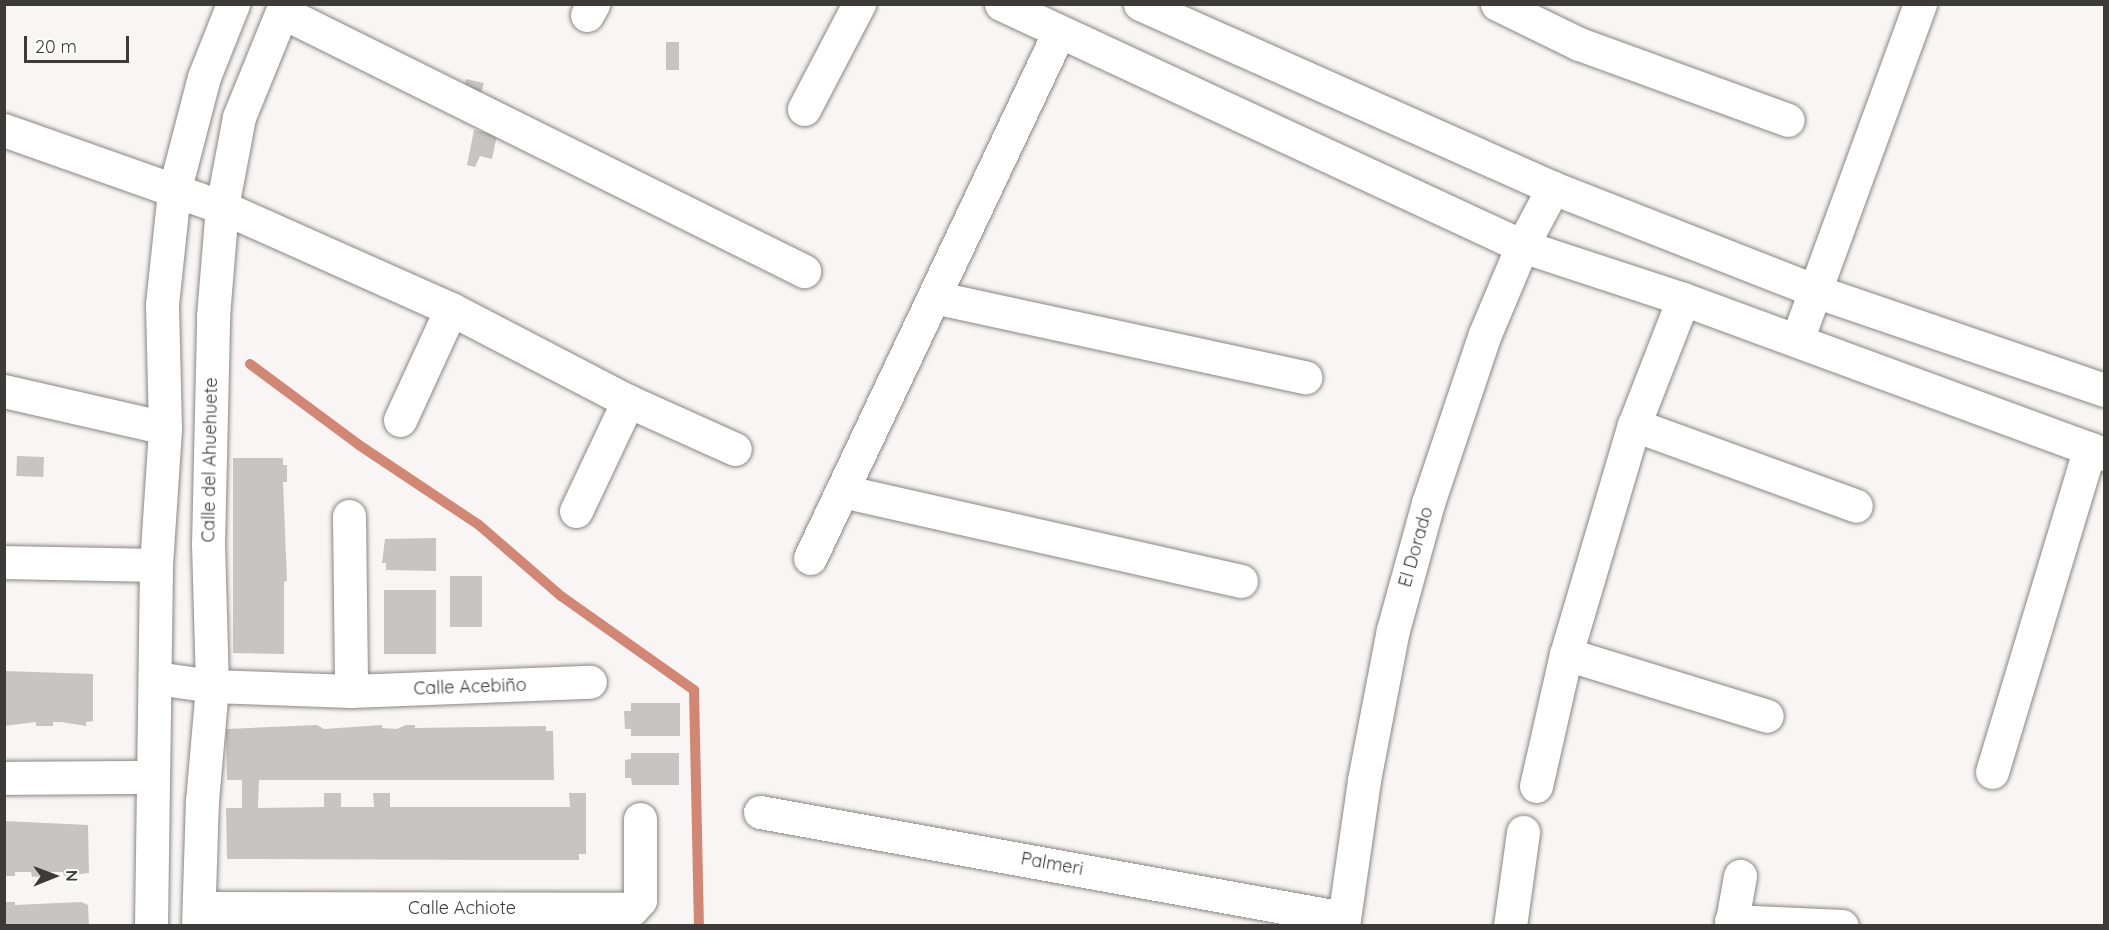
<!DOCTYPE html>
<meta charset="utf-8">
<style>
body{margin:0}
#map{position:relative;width:2109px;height:930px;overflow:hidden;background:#f9f5f4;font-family:Quicksand,sans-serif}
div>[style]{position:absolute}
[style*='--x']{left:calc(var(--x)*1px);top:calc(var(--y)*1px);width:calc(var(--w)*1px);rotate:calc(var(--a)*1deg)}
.stream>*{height:10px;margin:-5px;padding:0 5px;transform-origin:5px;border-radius:5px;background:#d18774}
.building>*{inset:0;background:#c8c4c3;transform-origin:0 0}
.roads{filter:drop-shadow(0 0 2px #8a8685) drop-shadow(0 0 2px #8a8685)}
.minor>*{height:33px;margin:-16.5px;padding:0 16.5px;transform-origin:16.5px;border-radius:16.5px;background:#fff}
span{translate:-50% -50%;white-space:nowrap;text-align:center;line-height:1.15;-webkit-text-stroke:5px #fff;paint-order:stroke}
.street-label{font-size:18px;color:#3c3b3a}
.frame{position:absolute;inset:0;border:6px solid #3c3b3a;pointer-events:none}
.north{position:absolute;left:24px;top:846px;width:60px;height:60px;-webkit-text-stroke:4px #fff;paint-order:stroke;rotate:89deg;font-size:16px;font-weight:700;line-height:24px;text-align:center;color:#3c3b3a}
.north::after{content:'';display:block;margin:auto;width:21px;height:27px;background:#3c3b3a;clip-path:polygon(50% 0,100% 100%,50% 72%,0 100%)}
.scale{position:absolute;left:24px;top:36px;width:105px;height:27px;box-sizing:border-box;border:3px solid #3c3b3a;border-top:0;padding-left:8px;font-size:18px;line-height:21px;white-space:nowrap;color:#3c3b3a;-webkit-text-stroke:4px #fff;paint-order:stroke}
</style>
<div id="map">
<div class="stream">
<div style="--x:250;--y:364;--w:136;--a:36.6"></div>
<div style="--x:359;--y:445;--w:144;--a:33.7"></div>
<div style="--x:479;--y:525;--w:108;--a:40.9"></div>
<div style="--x:561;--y:596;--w:163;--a:35.3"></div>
<div style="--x:694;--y:690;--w:236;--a:88.8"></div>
</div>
<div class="building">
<div style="left:666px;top:42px;width:13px;height:28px"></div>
<div style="clip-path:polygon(466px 79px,484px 83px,479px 101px,463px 91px)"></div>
<div style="clip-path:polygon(474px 130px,497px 135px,492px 159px,480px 156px,475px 167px,467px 165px)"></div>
<div style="left:17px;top:456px;width:27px;height:20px;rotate:2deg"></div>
<div style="clip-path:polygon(233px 458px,283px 458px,283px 465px,287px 465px,287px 482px,283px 482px,287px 581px,284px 582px,284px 654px,233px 653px)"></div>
<div style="clip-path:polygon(436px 538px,436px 571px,386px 570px,386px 563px,382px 563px,385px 539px)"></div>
<div style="left:450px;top:576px;width:32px;height:51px"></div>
<div style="left:384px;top:590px;width:52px;height:64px"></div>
<div style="clip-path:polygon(4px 671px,93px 674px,93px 721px,86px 722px,86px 726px,61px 722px,53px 722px,53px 726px,36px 726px,36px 722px,4px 726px)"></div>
<div style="clip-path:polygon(631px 703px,680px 703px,680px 736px,631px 736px,631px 729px,625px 729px,624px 711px,631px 711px)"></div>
<div style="clip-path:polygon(317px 725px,324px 729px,382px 725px,382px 728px,397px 729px,406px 725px,415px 725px,415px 728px,546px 726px,546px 731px,553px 731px,554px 780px,259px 780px,258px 808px,324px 807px,324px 793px,341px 793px,341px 807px,374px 807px,373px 793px,390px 793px,390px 807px,570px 807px,569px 793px,586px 793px,586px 854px,579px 854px,579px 860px,538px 860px,227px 859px,226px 808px,242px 808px,242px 780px,227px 780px,226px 729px)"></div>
<div style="clip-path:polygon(631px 753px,679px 753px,679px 785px,632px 785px,631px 778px,625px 778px,625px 760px,631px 759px)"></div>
<div style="clip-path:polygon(4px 821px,88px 825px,89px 873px,64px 876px,63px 872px,48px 872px,48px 876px,32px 877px,31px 872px,15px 872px,15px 876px,4px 876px)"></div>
<div style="clip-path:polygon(4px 902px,15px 902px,15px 905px,81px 902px,88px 905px,89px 926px,4px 926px)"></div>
</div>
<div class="roads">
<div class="minor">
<div style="--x:1001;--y:4;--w:574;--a:24.91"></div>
<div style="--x:1522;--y:246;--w:169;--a:18.2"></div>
<div style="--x:1683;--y:299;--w:449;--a:20.2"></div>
<div style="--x:1140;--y:4;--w:452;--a:24"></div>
<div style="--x:1553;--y:188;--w:285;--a:21.4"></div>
<div style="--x:1818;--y:292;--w:302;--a:18.9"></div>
<div style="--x:1497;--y:4;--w:91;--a:26"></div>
<div style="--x:1579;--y:44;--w:222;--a:20"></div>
<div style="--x:282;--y:12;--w:583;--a:26.39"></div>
<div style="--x:587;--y:15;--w:13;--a:-61"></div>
<div style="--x:804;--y:109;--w:119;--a:-62.4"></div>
<div style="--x:4;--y:130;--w:231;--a:19.5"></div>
<div style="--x:222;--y:207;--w:251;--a:24"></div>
<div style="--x:451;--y:309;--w:199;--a:27.5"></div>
<div style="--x:628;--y:401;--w:117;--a:24.2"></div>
<div style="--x:934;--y:297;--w:380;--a:12.2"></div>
<div style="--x:1797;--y:340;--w:358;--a:-69.9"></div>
<div style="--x:4;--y:391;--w:165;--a:12.9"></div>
<div style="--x:400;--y:420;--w:122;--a:-65.3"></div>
<div style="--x:1634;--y:425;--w:236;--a:20"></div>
<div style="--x:842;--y:491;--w:409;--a:12.7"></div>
<div style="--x:576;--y:511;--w:122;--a:-64.7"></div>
<div style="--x:349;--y:516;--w:175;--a:89.3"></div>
<div style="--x:810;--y:558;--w:580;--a:-64.67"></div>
<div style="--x:4;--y:562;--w:152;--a:1.1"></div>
<div style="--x:1566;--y:654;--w:210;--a:17.1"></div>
<div style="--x:156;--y:678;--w:57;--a:8.1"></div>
<div style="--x:212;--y:686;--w:139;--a:2.1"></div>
<div style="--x:351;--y:691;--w:239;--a:-2.2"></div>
<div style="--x:1992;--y:772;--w:338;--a:-73.2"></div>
<div style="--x:4;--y:778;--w:148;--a:-0.4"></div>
<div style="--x:1536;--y:786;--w:135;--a:-77.2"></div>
<div style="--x:1566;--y:654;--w:239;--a:-73.5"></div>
<div style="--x:1634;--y:425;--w:135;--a:-68.7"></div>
<div style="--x:760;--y:812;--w:593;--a:10.3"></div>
<div style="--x:199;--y:908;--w:433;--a:0.1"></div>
<div style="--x:632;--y:909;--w:12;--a:-48"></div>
<div style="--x:640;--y:900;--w:81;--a:-90"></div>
<div style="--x:1731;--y:921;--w:111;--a:2.6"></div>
<div style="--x:151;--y:926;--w:361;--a:-89.2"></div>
<div style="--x:156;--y:565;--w:137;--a:-86.2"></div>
<div style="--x:165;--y:428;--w:124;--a:-91.4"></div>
<div style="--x:162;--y:304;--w:113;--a:-83.9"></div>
<div style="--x:174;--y:192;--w:119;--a:-75.4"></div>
<div style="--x:204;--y:77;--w:79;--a:-68.3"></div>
<div style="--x:198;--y:926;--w:125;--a:-88.2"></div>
<div style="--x:202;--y:801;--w:115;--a:-85"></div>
<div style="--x:212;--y:686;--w:141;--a:-91.6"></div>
<div style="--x:208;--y:545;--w:229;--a:-88.7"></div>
<div style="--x:213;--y:316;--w:109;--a:-85.3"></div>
<div style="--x:222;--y:207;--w:92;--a:-79.3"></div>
<div style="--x:239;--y:117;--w:122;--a:-67.8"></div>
<div style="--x:1343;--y:926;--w:148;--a:-81.8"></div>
<div style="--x:1364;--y:780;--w:153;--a:-79.1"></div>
<div style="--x:1393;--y:630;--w:132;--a:-74.6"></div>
<div style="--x:1428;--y:503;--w:178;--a:-71.4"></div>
<div style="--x:1485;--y:334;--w:95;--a:-67.2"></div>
<div style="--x:1522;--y:246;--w:66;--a:-61.9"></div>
<div style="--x:1510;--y:926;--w:95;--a:-82.1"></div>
<div style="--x:1731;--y:926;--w:51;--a:-79.8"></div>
</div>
</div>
<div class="street-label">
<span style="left:210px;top:460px;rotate:-89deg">Calle del Ahuehuete</span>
<span style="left:1416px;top:547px;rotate:-74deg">El Dorado</span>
<span style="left:470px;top:687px;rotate:-2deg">Calle Acebiño</span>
<span style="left:1052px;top:864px;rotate:10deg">Palmeri</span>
<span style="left:462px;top:908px">Calle Achiote</span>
</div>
<div class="frame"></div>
<div class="north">N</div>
<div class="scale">20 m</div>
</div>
